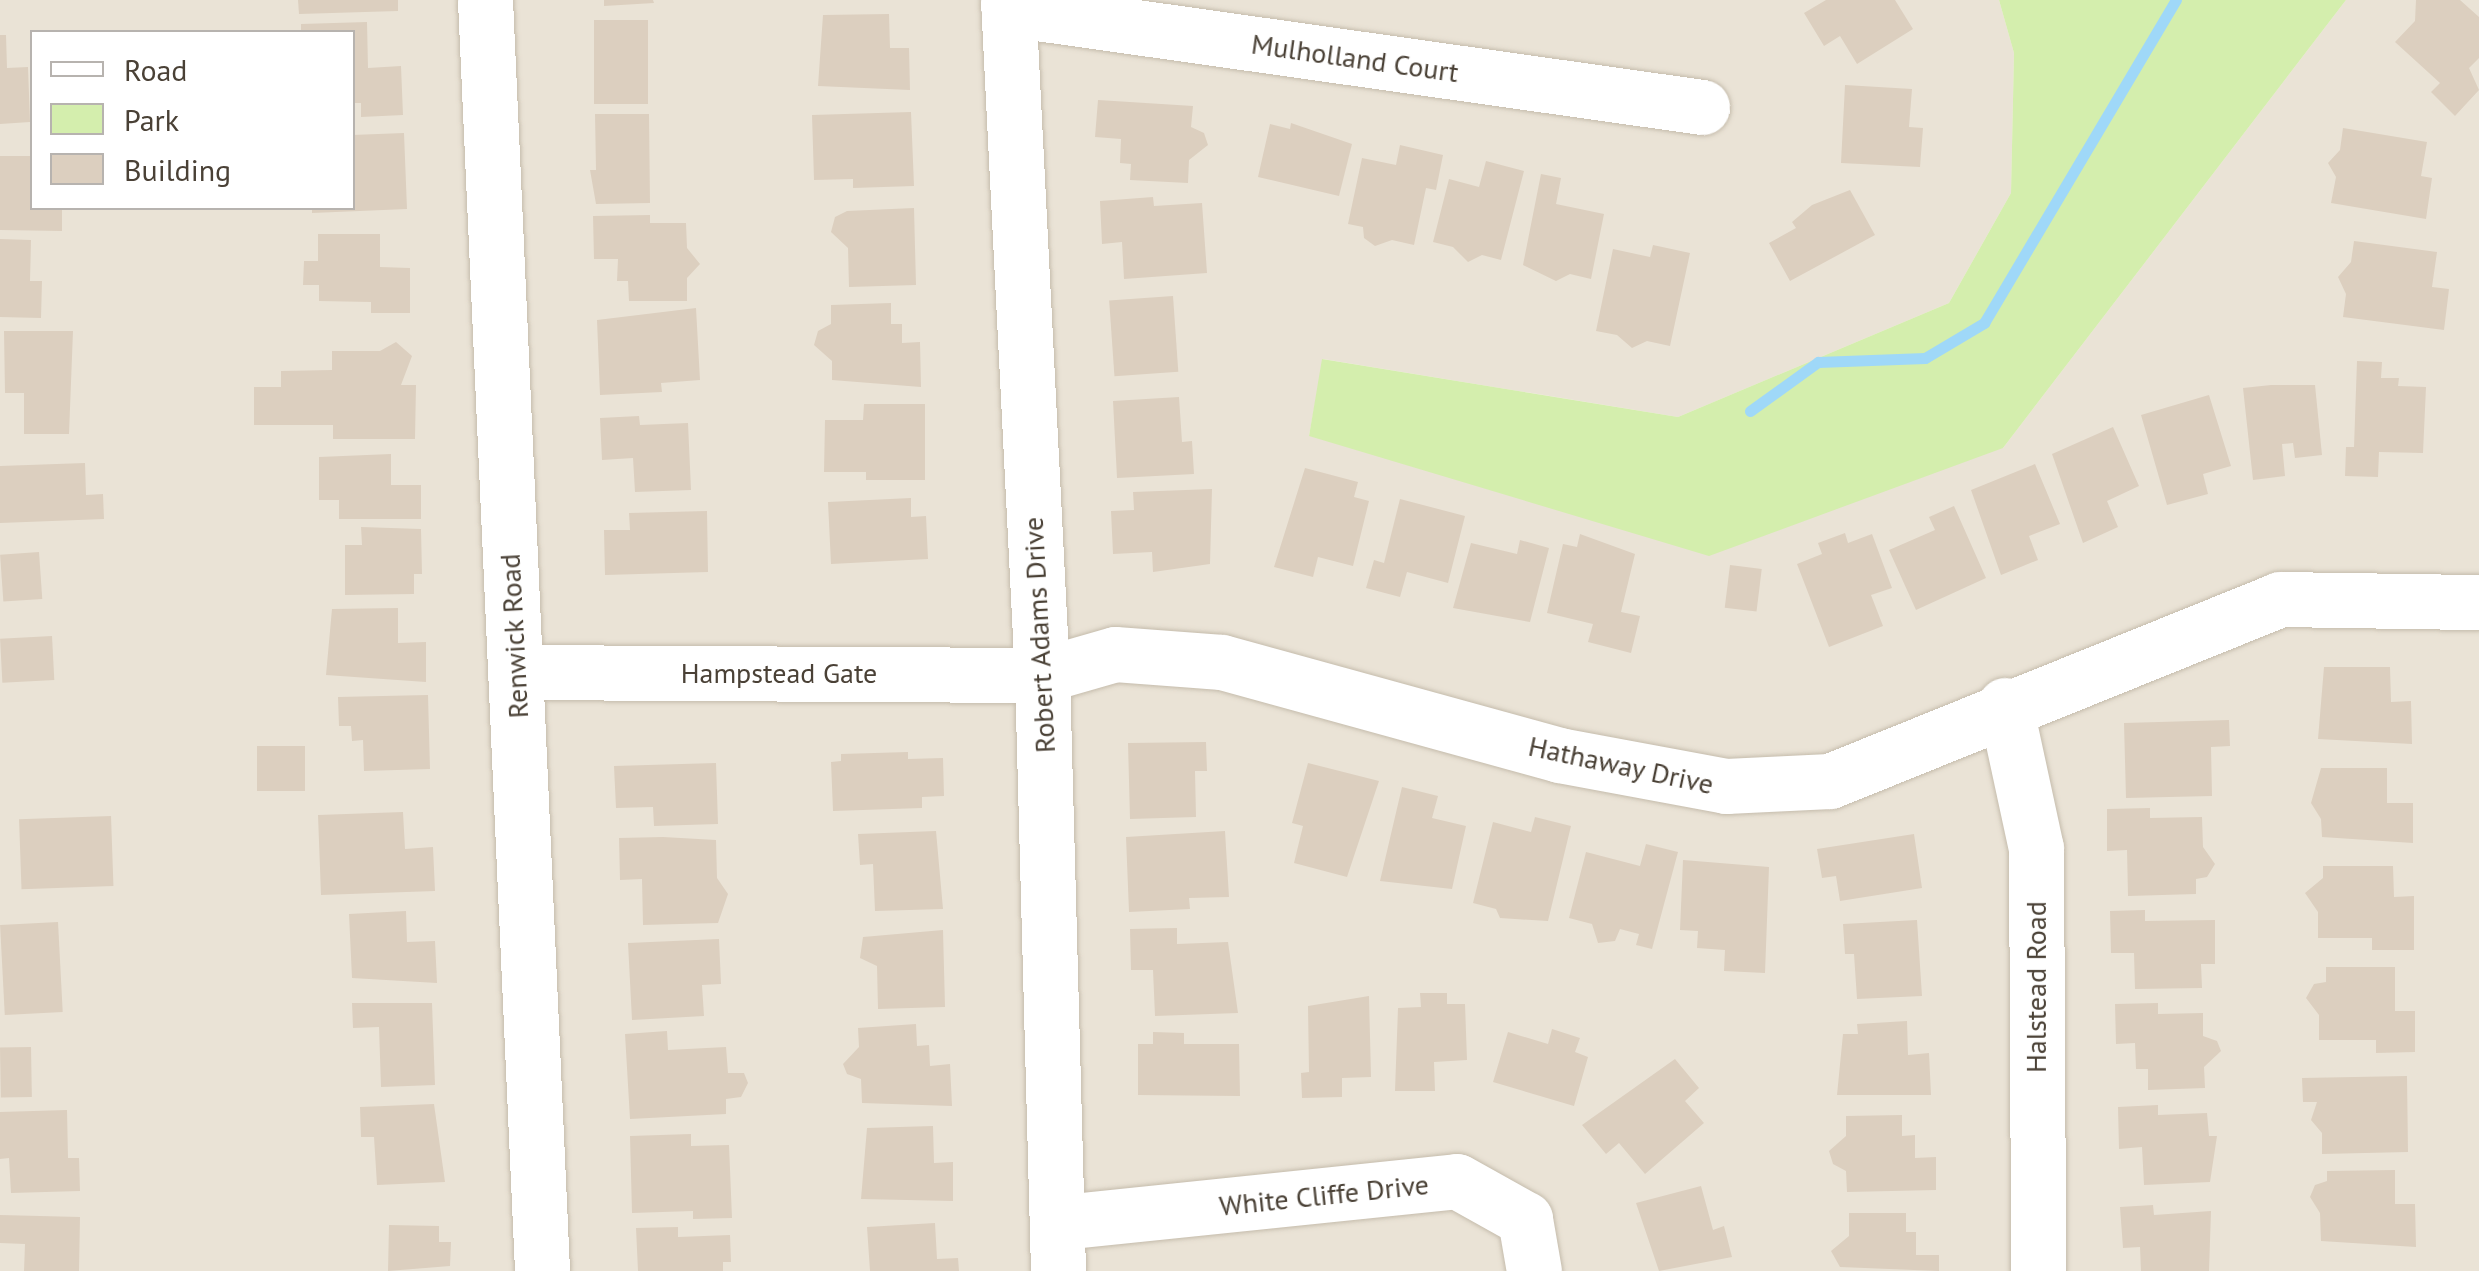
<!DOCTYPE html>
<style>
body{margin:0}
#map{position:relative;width:2479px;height:1271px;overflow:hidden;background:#f6f1e8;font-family:"PT Sans",sans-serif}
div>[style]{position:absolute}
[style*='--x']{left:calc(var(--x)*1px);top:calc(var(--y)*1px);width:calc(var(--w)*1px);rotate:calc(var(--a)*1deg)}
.residential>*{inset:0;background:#eae3d6}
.green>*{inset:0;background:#d4eead}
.stream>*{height:11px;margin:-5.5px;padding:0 5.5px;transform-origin:5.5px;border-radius:5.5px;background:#9fd8f8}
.building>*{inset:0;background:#dccfbf;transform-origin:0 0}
.roads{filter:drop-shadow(0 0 2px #c5bcac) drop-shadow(0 0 2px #c5bcac)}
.minor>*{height:55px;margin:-27.5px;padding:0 27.5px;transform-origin:27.5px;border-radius:27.5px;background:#fff}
span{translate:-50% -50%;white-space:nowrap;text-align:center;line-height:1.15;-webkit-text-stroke:8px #fff;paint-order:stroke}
.street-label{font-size:28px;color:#4a4136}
.legend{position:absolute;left:30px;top:30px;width:325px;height:180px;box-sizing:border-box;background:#fff;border:2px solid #b7b3af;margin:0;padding:12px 18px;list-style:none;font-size:30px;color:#4a4136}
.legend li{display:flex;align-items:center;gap:20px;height:50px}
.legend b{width:50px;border:2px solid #b7b3af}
</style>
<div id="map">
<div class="residential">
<div style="clip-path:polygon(evenodd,0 0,1999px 0,2014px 53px,2011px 193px,1949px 303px,1678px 417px,1323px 359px,1309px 436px,2003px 448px,2346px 0,2479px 0,2479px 1271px,0 1271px,0 0,32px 32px,352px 32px,352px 208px,32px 208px,32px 32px)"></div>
</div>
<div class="green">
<div style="clip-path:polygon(1999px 0,2346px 0,2003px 448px,1709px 556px,1309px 436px,1322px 359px,1678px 417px,1949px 303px,2011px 193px,2014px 53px)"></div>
</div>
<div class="stream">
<div style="--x:1750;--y:411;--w:84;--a:-35.8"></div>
<div style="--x:1818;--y:362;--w:107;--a:-2.1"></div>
<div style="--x:1925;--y:358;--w:69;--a:-30.7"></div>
<div style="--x:1984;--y:323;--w:376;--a:-59.3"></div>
</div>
<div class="building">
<div style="clip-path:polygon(298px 0,398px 0,398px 11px,299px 14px)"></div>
<div style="clip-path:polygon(604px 0,653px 0,654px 3px,604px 6px)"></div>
<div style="clip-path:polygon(1826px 0,1895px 0,1913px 29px,1857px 64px,1840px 36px,1824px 46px,1804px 13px)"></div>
<div style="clip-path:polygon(2416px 0,2460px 0,2479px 17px,2479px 58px,2469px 68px,2479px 90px,2455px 116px,2431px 92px,2440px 83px,2395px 42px,2415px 21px)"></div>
<div style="clip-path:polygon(889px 14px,890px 48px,909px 48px,910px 90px,818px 86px,823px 15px)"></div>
<div style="left:594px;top:20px;width:54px;height:84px"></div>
<div style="clip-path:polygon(367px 22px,368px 68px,401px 66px,403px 115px,361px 117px,361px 103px,352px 103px,352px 32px,301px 32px,301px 24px)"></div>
<div style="clip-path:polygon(0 35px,6px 35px,7px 68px,28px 67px,30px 122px,0 124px)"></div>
<div style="clip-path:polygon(1845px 85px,1912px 89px,1909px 127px,1923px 128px,1920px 167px,1841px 163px)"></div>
<div style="clip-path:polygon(1098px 100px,1193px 106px,1191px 127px,1204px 133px,1208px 145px,1189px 160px,1188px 183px,1130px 180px,1131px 164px,1120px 163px,1121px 139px,1095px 137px)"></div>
<div style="clip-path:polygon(911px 112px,914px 186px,853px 188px,853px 179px,814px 180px,812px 115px)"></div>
<div style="clip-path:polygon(595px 114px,649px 114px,650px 203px,596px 204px,590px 170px,596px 170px)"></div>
<div style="clip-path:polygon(1291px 123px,1352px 144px,1339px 196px,1258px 177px,1270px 124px,1290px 129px)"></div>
<div style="clip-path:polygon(2343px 128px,2427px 142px,2421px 176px,2432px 178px,2426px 219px,2331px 203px,2336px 177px,2328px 163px,2340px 150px)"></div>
<div style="clip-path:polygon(404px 133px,407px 209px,312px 213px,312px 208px,352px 208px,352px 135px)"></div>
<div style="clip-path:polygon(1400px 145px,1443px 155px,1436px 190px,1426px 188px,1414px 245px,1392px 240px,1375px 246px,1364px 238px,1363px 227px,1348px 224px,1362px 158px,1396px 165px)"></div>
<div style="clip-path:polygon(0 156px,32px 156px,32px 208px,62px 208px,62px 231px,0 230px)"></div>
<div style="clip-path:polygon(1486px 161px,1524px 171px,1501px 260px,1482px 255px,1468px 262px,1453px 247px,1433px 242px,1449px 179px,1479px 187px)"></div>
<div style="clip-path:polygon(1541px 174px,1561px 178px,1556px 204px,1604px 214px,1591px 279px,1570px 274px,1556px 281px,1523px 265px)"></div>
<div style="clip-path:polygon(1850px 190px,1875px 235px,1790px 281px,1769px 243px,1796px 228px,1792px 222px,1812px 205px)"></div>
<div style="clip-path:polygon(1153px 197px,1154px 206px,1202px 203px,1207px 273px,1124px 279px,1122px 242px,1102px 244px,1100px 201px)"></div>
<div style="clip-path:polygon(914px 208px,916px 285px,849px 287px,848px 248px,831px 232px,835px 217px,847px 211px)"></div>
<div style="clip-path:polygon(650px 215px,650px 223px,686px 223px,687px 248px,700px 264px,687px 278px,687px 301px,629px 301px,628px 281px,617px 281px,618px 259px,594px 259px,593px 216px)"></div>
<div style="clip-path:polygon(318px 234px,380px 234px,380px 267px,410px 268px,410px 313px,371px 313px,371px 302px,319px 301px,319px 285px,303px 285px,304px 261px,318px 261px)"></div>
<div style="clip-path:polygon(0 239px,31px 240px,30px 281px,42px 281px,41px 318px,0 317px)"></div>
<div style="clip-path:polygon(2354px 241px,2437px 252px,2432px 287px,2449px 289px,2444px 330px,2343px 317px,2346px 294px,2338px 277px,2351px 262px)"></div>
<div style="clip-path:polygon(1653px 245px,1690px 253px,1670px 346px,1647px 341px,1632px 348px,1617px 335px,1596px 331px,1613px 249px,1650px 257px)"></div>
<div style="left:1173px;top:296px;width:76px;height:64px;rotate:86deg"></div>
<div style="clip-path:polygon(891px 303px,891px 324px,902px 324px,902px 343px,920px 342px,921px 387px,832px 380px,832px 361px,814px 345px,818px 331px,831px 324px,831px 305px)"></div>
<div style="clip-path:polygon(696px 308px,700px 380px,661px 383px,662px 392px,600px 395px,597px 320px)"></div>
<div style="clip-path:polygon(4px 331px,73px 331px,69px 434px,24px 434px,24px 393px,5px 393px)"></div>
<div style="clip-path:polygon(396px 342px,412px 356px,401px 385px,416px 385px,415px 439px,333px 439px,333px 425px,254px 425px,254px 387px,281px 387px,281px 371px,332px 370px,332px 351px,380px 351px)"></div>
<div style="clip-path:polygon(2357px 361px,2382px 362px,2381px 378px,2399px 378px,2398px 386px,2426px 387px,2423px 453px,2379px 452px,2378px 477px,2345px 476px,2346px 447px,2354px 447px)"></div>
<div style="clip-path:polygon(2271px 385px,2315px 385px,2322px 455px,2295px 458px,2293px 443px,2282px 444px,2285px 476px,2253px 480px,2243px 388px)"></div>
<div style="clip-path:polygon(2209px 395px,2231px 466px,2203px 474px,2208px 494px,2167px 505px,2141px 415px)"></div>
<div style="clip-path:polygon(1179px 397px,1182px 442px,1192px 441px,1194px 474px,1117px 478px,1113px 401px)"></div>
<div style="clip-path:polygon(864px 404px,925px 404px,925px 480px,866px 480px,866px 472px,824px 472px,825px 420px,863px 420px)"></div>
<div style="clip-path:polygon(639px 416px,640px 425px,688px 423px,691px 490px,635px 492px,633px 458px,602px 460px,600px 418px)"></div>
<div style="clip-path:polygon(2113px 427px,2139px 486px,2107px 501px,2118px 527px,2083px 543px,2052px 454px)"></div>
<div style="clip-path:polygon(391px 454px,391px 485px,421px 485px,421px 519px,339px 519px,339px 500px,319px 500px,319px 457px)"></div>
<div style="clip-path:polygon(85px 463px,86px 495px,103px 494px,104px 519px,0 523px,0 466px)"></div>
<div style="clip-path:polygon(2035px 464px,2060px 524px,2029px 536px,2038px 560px,2001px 575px,1971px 490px)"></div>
<div style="clip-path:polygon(1305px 468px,1358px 482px,1354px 497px,1369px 501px,1353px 566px,1318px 557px,1313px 577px,1274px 567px)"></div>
<div style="clip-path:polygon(1212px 489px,1210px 564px,1153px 572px,1152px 552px,1113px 554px,1111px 511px,1134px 510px,1133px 492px)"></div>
<div style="clip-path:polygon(911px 498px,911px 517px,926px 516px,928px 559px,831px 564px,828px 502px)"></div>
<div style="clip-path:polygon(1400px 499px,1465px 516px,1448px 583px,1407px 572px,1400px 597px,1366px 588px,1374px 560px,1384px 563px)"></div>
<div style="clip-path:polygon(1954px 506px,1986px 578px,1916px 610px,1889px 550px,1935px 530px,1929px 517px)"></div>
<div style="clip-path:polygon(707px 511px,708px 572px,605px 575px,604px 530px,630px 530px,629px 513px)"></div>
<div style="clip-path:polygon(361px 527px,421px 529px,422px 574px,414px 574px,414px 594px,345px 595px,345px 545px,362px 545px)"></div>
<div style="clip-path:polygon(1845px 533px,1848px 543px,1872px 534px,1892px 588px,1871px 595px,1883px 626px,1829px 647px,1797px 564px,1822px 554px,1818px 543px)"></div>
<div style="clip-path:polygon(1580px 534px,1635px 554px,1621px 612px,1640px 616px,1631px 653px,1588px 642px,1593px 624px,1547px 613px,1563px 544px,1577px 547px)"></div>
<div style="clip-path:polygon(1520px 540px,1549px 548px,1530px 622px,1453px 608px,1471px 543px,1517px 554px)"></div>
<div style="left:39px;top:552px;width:47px;height:39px;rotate:86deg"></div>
<div style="left:1730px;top:565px;width:32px;height:43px;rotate:7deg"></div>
<div style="clip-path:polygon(398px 608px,398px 643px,426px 642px,426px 682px,326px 675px,332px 609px)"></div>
<div style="left:52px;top:636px;width:44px;height:52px;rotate:87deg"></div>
<div style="clip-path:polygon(2324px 667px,2390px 667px,2391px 702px,2411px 701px,2412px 744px,2318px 739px)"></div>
<div style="clip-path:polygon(428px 695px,430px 769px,364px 771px,363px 740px,352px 741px,351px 726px,339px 726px,338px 697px)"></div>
<div style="clip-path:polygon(2229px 720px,2230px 746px,2211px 747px,2212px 796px,2126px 798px,2124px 723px)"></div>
<div style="clip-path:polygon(1206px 742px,1207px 771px,1195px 771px,1196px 817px,1130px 819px,1128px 743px)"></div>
<div style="left:257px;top:746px;width:48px;height:45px"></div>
<div style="clip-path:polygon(908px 752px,908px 759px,943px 758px,944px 796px,922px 797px,922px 808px,833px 811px,831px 762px,841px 761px,841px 754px)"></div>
<div style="clip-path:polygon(716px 763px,718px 824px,654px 826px,653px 807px,616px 808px,614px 766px)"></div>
<div style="clip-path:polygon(1308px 763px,1379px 781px,1347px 877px,1294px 863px,1303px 826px,1292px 823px)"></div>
<div style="clip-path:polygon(2321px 768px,2387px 768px,2387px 803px,2413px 803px,2413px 843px,2322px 837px,2321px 819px,2311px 803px)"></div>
<div style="clip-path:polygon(1402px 787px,1438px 796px,1432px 818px,1466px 826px,1452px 889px,1380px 881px)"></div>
<div style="clip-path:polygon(2150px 808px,2150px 818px,2202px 817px,2203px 847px,2215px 864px,2207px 877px,2196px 879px,2196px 894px,2128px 896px,2127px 850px,2107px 851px,2107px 809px)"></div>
<div style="clip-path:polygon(403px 812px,405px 849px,433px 847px,435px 891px,321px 895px,318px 815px)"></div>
<div style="left:111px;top:816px;width:70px;height:92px;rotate:88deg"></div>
<div style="clip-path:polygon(1535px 817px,1571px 826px,1548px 921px,1500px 918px,1496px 909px,1473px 903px,1493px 822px,1531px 832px)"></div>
<div style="clip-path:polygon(936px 831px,943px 909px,875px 911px,873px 864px,860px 865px,858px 834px)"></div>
<div style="clip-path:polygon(1225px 831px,1229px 897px,1189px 898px,1190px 909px,1129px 912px,1126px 837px)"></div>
<div style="clip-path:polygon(1914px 834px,1922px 888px,1840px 901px,1836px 876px,1822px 878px,1817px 849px)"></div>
<div style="clip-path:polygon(663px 837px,716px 840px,717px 878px,728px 894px,718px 923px,643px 925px,642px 879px,620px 880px,619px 838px)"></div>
<div style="clip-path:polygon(1646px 844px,1678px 852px,1652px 949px,1636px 945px,1639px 934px,1620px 929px,1615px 941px,1598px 943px,1592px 924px,1569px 918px,1586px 852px,1640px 866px)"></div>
<div style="clip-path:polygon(1683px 860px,1769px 867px,1765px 973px,1724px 971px,1725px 950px,1697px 948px,1698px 931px,1680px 930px)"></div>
<div style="clip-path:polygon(2323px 866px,2393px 866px,2394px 897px,2414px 896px,2414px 950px,2372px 950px,2372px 938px,2318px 938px,2318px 912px,2305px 893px,2323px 878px)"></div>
<div style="clip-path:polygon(2145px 910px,2145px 921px,2215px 920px,2215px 964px,2201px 964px,2202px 988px,2135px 989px,2134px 953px,2111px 953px,2110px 911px)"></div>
<div style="clip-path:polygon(406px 911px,407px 942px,435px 941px,437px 983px,352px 978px,349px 914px)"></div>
<div style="clip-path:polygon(1917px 920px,1922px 996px,1857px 999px,1854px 954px,1845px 954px,1843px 924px)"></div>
<div style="left:58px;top:922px;width:90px;height:58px;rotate:87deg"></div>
<div style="clip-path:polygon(1177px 928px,1177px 944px,1228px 942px,1238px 1013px,1155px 1016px,1153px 970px,1131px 970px,1130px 929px)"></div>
<div style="clip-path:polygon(943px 930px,945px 1007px,878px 1009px,877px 966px,860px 958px,863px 937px)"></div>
<div style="clip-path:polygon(719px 939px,721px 984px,702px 985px,704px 1016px,632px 1020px,628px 943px)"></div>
<div style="clip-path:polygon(2326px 967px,2395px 967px,2395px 1011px,2415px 1011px,2415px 1052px,2376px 1053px,2376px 1040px,2319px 1040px,2319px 1015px,2306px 998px,2314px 984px,2326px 982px)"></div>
<div style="clip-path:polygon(1420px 993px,1447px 993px,1447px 1004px,1465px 1004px,1467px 1060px,1434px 1062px,1435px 1091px,1395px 1091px,1398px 1008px,1421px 1007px)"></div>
<div style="clip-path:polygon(1369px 996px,1371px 1077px,1342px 1078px,1342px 1097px,1302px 1098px,1301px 1073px,1309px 1072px,1308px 1006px)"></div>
<div style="clip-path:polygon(352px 1003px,432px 1003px,435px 1085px,381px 1087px,379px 1027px,353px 1028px)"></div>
<div style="clip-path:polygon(2158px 1003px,2158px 1014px,2203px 1013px,2203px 1036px,2217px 1041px,2221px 1051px,2204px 1067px,2205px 1088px,2148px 1090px,2148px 1069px,2136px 1069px,2135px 1043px,2116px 1044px,2115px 1004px)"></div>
<div style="clip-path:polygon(1907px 1021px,1908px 1055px,1929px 1053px,1931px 1095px,1837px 1095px,1843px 1034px,1858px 1034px,1857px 1024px)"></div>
<div style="clip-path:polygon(916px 1024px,917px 1046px,929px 1045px,930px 1066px,950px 1064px,952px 1106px,862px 1103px,861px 1079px,847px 1074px,843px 1064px,859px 1047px,858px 1028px)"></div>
<div style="clip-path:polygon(1552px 1029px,1580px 1038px,1575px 1052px,1588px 1057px,1574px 1106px,1493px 1082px,1508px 1032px,1548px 1044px)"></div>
<div style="clip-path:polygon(667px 1031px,668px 1050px,726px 1047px,728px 1073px,744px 1073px,748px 1083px,741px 1097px,726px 1099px,726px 1114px,630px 1119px,625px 1034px)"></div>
<div style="clip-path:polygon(1153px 1032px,1184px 1033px,1184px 1044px,1239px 1044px,1240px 1096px,1138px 1095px,1138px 1044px,1153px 1044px)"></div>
<div style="left:31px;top:1047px;width:50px;height:31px;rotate:89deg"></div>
<div style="clip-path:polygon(1675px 1059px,1699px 1088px,1685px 1101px,1704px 1123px,1645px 1174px,1619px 1143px,1606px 1154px,1582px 1125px)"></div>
<div style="clip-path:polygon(2407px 1076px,2408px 1152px,2322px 1154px,2322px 1133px,2311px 1120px,2317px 1102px,2303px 1102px,2302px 1078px)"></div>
<div style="clip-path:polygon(434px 1104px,445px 1182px,377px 1185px,374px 1137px,361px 1137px,360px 1107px)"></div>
<div style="clip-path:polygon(2158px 1105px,2158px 1115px,2207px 1113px,2209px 1136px,2217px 1136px,2210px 1182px,2144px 1185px,2142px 1147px,2119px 1149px,2118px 1107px)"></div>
<div style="clip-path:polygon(67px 1110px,68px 1158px,79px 1158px,80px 1191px,11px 1193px,9px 1158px,0 1159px,0 1112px)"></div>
<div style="clip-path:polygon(1902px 1115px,1902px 1136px,1915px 1135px,1915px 1158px,1936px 1157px,1936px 1190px,1847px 1192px,1846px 1171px,1833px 1164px,1829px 1151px,1846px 1136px,1846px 1116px)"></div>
<div style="clip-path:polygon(933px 1126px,934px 1163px,953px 1162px,953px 1201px,861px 1199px,867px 1128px)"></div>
<div style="clip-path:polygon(691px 1134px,691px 1146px,729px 1145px,732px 1218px,693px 1219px,693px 1211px,632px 1213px,630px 1136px)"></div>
<div style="clip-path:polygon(2395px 1170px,2395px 1204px,2415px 1204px,2416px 1247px,2321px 1241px,2320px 1213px,2310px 1197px,2315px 1185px,2327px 1181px,2327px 1171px)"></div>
<div style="clip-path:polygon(1701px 1186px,1713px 1230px,1724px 1226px,1732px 1257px,1659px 1271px,1636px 1203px)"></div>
<div style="clip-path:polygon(2153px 1205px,2154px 1215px,2211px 1211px,2209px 1271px,2141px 1271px,2140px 1247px,2123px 1248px,2120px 1207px)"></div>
<div style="clip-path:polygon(1849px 1213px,1906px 1213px,1906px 1232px,1916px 1232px,1916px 1255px,1939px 1255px,1939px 1271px,1840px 1267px,1831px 1251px,1849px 1236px)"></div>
<div style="clip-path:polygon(0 1215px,80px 1217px,79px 1271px,24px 1271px,25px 1244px,0 1243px)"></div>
<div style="clip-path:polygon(935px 1223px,937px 1259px,958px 1258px,959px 1271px,870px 1271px,867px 1227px)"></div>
<div style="clip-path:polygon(389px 1225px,439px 1226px,439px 1242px,451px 1242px,450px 1266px,388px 1271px)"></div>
<div style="clip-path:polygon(678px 1227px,678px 1237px,730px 1235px,731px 1262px,723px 1262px,723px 1271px,638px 1271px,636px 1228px)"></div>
</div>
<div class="roads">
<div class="minor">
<div style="--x:485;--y:0;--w:1272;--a:87.43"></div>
<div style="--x:1008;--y:0;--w:676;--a:87.12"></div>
<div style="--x:1042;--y:675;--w:596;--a:88.46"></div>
<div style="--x:1009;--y:9;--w:700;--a:8.05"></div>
<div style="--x:515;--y:672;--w:527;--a:0.33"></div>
<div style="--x:1042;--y:675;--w:76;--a:-16"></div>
<div style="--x:1115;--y:654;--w:107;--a:4.3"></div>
<div style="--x:1222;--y:662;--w:350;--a:15.4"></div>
<div style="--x:1559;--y:755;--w:170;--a:10.5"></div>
<div style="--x:1726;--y:786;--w:104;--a:-2.8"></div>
<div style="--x:1830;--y:781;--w:485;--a:-22"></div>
<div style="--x:2280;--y:599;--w:199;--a:0.9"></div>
<div style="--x:2005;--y:705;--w:146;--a:77.8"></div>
<div style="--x:2036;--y:848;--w:423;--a:89.7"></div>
<div style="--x:1062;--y:1222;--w:397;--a:-5.9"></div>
<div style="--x:1457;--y:1181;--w:78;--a:29.2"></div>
<div style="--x:1525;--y:1219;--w:53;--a:80.2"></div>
</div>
</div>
<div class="street-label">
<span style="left:1355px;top:58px;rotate:8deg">Mulholland Court</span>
<span style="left:1039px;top:635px;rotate:-93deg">Robert Adams Drive</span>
<span style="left:514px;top:636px;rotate:-93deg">Renwick Road</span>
<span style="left:779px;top:673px">Hampstead Gate</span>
<span style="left:1621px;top:765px;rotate:12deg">Hathaway Drive</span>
<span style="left:2036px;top:987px;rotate:-90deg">Halstead Road</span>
<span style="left:1324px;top:1195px;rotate:-6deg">White Cliffe Drive</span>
</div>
<ul class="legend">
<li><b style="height:12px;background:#fff"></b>Road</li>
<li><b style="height:28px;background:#d4eead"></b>Park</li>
<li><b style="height:28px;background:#dccfbf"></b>Building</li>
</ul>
</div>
